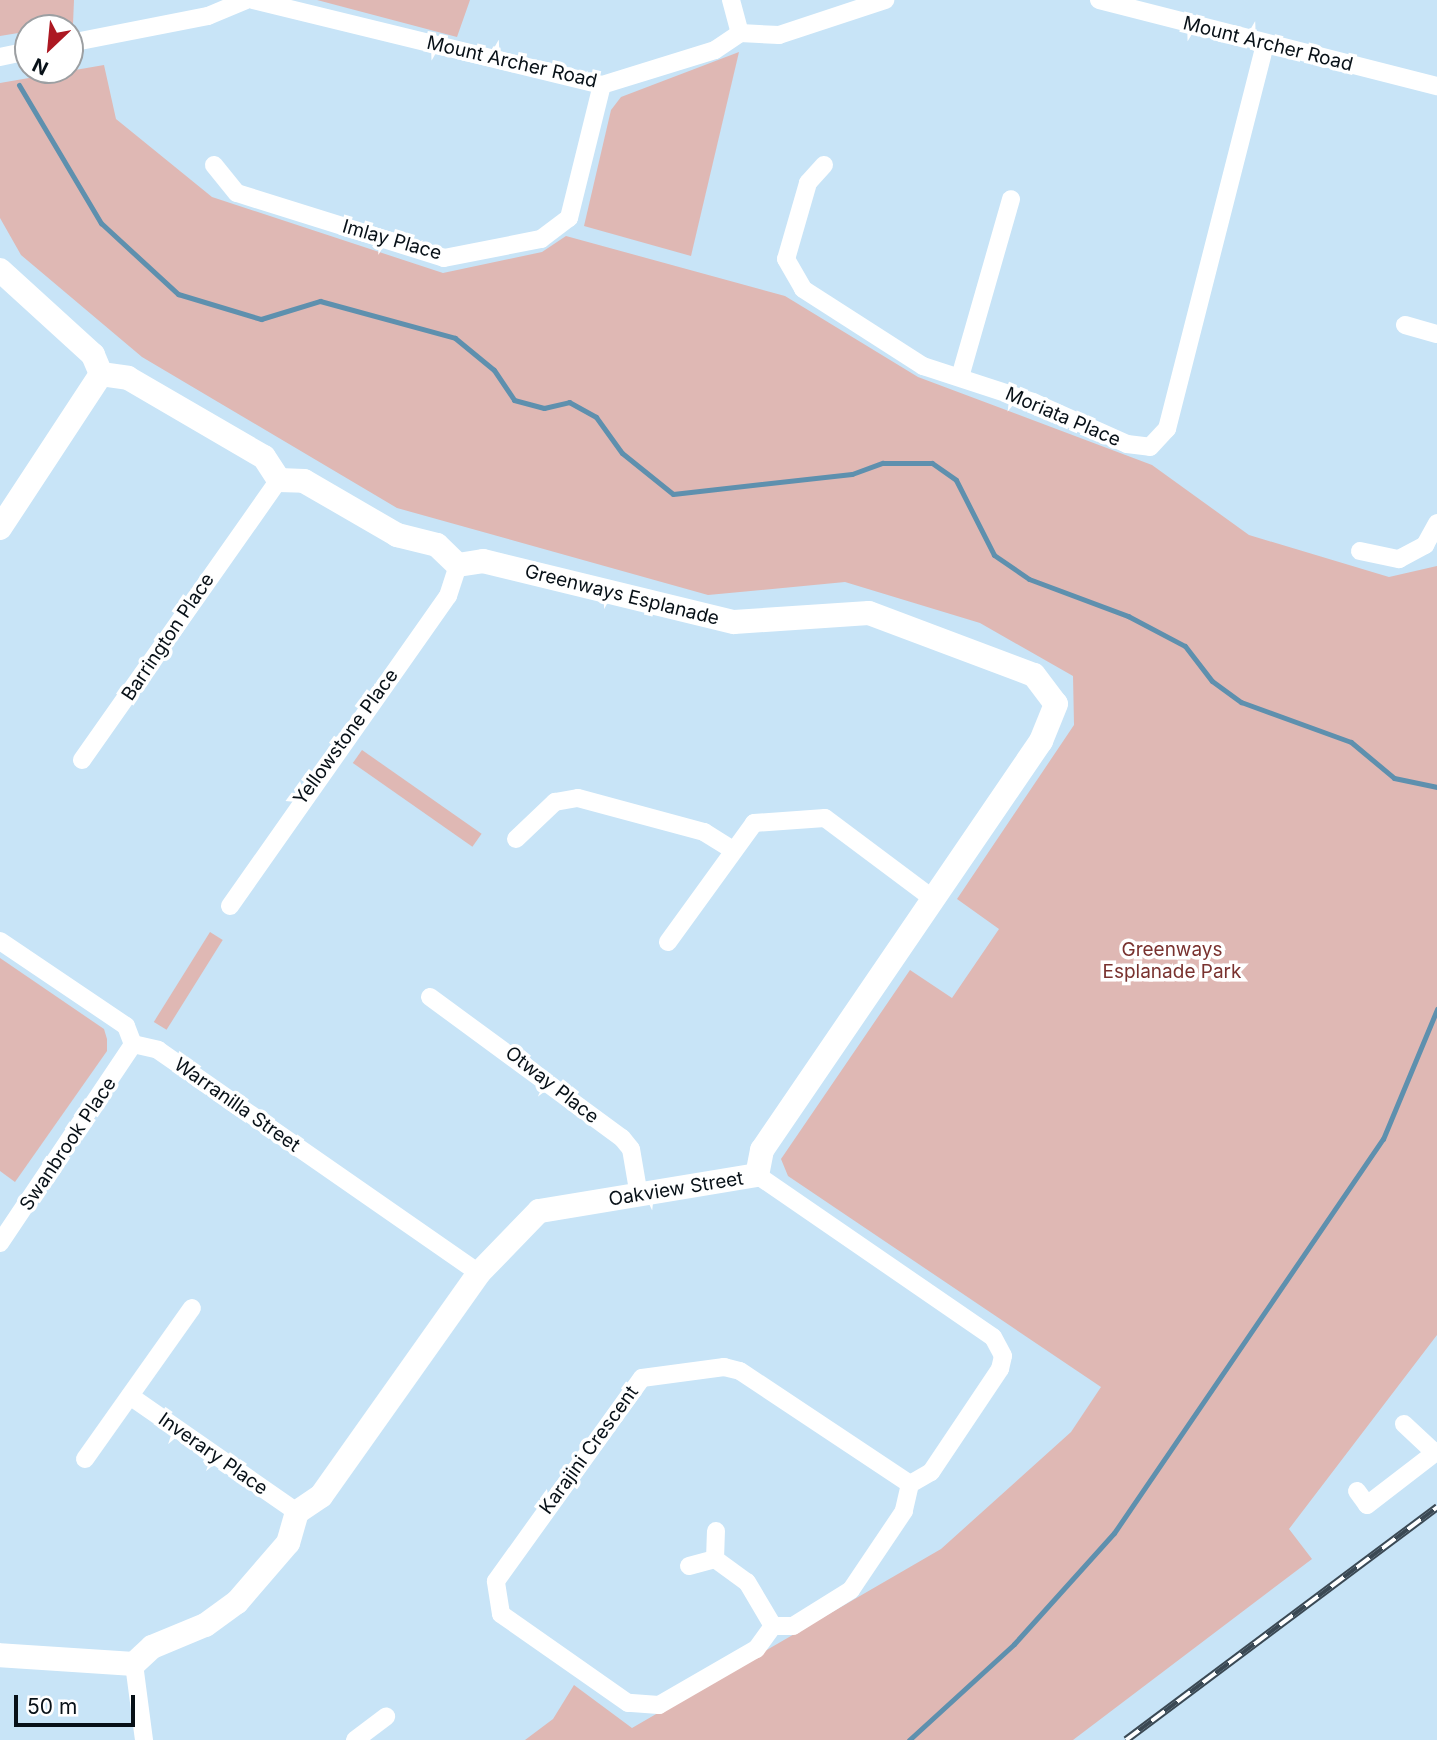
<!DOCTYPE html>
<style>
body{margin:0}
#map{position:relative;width:1437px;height:1740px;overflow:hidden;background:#c8e4f7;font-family:Inter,sans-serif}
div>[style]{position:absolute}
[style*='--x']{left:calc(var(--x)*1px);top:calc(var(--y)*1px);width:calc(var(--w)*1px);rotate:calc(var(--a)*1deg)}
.green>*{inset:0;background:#dfb8b4;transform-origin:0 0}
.stream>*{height:5px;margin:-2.5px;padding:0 2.5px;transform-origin:2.5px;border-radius:2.5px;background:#5e90ae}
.street>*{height:18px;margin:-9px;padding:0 9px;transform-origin:9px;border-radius:9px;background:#fff}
.secondary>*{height:24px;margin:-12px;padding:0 12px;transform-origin:12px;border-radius:12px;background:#fff}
.rail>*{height:8px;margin-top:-4px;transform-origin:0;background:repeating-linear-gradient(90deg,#fff 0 16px,#3b4954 0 32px);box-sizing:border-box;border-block:2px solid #3b4954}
span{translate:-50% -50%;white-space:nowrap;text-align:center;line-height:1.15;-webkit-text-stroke:7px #fff;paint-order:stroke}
.street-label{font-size:19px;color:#071017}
.park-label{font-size:19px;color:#79322f}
.north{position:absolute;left:14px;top:14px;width:70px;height:70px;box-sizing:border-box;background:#fff;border:2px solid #9c9fa2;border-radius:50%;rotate:206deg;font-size:19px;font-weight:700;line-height:28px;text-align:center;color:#071017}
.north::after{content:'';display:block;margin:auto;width:24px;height:32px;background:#ac1822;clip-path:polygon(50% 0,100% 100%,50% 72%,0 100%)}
.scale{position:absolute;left:14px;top:1695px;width:121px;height:32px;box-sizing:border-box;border:4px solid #071017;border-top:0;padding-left:9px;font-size:21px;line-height:24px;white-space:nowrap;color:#071017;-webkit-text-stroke:5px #fff;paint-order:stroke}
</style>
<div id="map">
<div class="green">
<div style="clip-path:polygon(0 0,74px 0,73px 24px,0 36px)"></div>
<div style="clip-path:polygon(317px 0,470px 0,457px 37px)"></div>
<div style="clip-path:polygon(739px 52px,691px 256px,584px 226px,611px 110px,621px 97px)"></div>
<div style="clip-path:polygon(104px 65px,116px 119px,212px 197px,443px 273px,542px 252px,566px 236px,785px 296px,918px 377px,1152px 465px,1249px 535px,1389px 577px,1437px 566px,1437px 1335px,1289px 1529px,1312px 1559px,1073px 1740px,525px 1740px,553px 1719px,574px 1685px,632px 1728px,941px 1549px,1071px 1432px,1101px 1387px,788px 1176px,781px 1159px,910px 970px,952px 998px,999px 929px,957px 899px,1074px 725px,1073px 676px,980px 623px,845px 582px,708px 595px,397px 508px,142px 357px,21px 255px,0 218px,0 83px)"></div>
<div style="left:362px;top:750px;width:146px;height:16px;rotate:35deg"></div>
<div style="left:210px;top:932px;width:15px;height:106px;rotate:32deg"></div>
<div style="clip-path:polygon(0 958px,104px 1029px,107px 1039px,107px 1051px,15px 1182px,0 1171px)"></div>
</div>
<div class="stream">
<div style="--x:19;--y:85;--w:161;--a:59.3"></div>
<div style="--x:101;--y:223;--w:105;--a:42.7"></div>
<div style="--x:178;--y:294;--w:87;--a:16.8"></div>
<div style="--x:261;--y:319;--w:62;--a:-17"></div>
<div style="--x:320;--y:301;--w:140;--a:15.3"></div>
<div style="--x:455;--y:338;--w:50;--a:39.4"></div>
<div style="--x:494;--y:370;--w:36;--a:56"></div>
<div style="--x:514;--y:400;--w:31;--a:15"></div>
<div style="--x:544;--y:408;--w:26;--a:-13"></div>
<div style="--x:569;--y:402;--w:31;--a:29"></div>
<div style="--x:596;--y:417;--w:44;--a:54.2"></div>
<div style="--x:622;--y:453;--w:65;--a:38.8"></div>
<div style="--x:673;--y:494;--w:180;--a:-6.4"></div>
<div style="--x:852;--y:474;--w:33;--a:-20"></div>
<div style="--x:883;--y:463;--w:49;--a:0"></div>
<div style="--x:932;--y:463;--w:29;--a:35"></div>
<div style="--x:956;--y:480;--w:84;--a:63.1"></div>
<div style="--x:994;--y:555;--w:42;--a:34.4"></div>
<div style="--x:1029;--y:579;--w:106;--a:20.5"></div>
<div style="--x:1128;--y:616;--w:64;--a:27.8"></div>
<div style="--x:1185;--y:646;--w:44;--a:52.4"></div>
<div style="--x:1212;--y:681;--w:36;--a:36"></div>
<div style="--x:1241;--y:702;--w:117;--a:20"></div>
<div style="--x:1351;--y:742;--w:56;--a:39.9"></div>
<div style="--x:1394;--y:778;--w:44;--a:11.8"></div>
<div style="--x:909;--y:1740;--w:142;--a:-42.4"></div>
<div style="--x:1014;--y:1644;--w:149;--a:-48"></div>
<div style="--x:1114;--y:1533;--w:477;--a:-55.7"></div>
<div style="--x:1383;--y:1139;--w:141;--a:-67.4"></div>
</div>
<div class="street">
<div style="--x:253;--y:0;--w:359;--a:13.7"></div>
<div style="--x:602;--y:85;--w:118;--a:-17.2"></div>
<div style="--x:715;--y:50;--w:30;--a:-34"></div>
<div style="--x:740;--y:33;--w:39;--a:3"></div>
<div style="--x:779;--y:35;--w:112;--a:-18.3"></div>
<div style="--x:731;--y:0;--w:34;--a:75"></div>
<div style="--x:1099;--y:0;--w:349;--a:14.3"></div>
<div style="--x:70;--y:43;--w:141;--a:-11.1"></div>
<div style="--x:208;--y:16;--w:41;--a:-22.8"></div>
<div style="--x:0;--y:57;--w:29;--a:-12"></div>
<div style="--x:214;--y:165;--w:36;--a:51"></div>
<div style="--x:237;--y:193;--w:217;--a:17.4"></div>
<div style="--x:444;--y:258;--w:99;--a:-11.1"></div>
<div style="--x:541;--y:239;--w:35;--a:-37"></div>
<div style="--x:569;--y:218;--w:137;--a:-76.1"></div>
<div style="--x:824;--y:165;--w:24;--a:132"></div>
<div style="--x:808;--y:183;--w:79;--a:106.1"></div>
<div style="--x:786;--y:259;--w:34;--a:60"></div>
<div style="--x:803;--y:289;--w:143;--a:32.7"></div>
<div style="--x:923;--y:366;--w:116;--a:18.1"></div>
<div style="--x:1033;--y:402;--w:103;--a:24.1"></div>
<div style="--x:1127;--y:444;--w:23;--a:7"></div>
<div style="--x:1150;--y:447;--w:25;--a:-47"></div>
<div style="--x:1167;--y:429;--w:397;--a:-75.7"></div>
<div style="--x:1405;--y:325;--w:33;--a:16"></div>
<div style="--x:960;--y:377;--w:185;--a:-74"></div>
<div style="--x:1360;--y:551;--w:40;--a:12"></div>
<div style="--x:1399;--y:559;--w:30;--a:-28"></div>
<div style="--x:1425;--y:545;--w:25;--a:-61"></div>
<div style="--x:82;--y:760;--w:342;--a:-54.9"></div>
<div style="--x:516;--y:839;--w:54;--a:-43.5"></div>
<div style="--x:555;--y:802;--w:23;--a:-10"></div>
<div style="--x:578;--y:798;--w:131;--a:15.1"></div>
<div style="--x:704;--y:832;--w:31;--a:32"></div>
<div style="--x:230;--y:906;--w:379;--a:-54.9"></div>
<div style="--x:448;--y:596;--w:33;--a:-72"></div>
<div style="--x:0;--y:941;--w:152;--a:34"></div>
<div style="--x:126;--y:1026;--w:19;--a:69"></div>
<div style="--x:133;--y:1044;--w:26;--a:13"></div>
<div style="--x:158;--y:1050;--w:391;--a:34.8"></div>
<div style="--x:668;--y:942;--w:147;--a:-54.1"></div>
<div style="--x:754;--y:823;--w:71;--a:-4"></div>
<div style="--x:825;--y:818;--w:134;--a:36.8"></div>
<div style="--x:430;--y:997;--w:238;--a:36.3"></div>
<div style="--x:622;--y:1138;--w:14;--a:51"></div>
<div style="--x:631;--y:1149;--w:48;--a:80.3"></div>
<div style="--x:757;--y:1175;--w:286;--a:34.5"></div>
<div style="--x:993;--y:1337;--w:21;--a:62"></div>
<div style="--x:1003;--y:1356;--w:13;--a:103"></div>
<div style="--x:1000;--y:1369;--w:124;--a:123.8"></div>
<div style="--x:931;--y:1472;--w:24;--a:150"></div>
<div style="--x:910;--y:1484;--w:28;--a:103"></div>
<div style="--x:904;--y:1511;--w:95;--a:123.9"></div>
<div style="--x:851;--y:1590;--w:68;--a:148.2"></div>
<div style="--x:793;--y:1626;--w:20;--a:180"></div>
<div style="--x:773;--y:1626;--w:29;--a:126"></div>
<div style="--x:756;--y:1649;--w:112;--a:150"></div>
<div style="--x:659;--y:1705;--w:31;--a:-176"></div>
<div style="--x:628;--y:1703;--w:155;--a:-145"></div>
<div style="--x:501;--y:1614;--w:33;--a:-99"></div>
<div style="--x:496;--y:1581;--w:250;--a:-54.3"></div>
<div style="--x:642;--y:1378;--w:83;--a:-7.6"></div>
<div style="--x:724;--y:1367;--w:16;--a:14"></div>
<div style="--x:740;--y:1371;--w:204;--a:33.6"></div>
<div style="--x:0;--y:1243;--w:239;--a:-56.2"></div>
<div style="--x:130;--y:1396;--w:203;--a:34.8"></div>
<div style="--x:1404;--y:1424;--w:42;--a:43.1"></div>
<div style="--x:85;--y:1459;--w:185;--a:-54.7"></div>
<div style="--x:1357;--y:1491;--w:17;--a:54"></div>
<div style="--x:1367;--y:1505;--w:88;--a:-37.6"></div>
<div style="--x:715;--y:1559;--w:39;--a:36"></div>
<div style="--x:747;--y:1582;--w:51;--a:59.4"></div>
<div style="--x:689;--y:1566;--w:27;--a:-15"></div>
<div style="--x:715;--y:1559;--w:28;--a:-88"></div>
<div style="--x:134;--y:1664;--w:77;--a:82.5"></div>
<div style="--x:355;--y:1740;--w:39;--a:-37"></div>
</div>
<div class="secondary">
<div style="--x:0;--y:270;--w:126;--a:42.4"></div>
<div style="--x:93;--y:355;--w:21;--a:67"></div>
<div style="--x:101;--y:374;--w:27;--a:8"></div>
<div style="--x:128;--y:378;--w:157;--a:30.2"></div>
<div style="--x:264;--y:457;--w:27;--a:57"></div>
<div style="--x:279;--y:480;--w:25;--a:2"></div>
<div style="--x:304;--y:481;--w:108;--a:30.1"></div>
<div style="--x:397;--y:535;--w:41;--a:14"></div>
<div style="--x:437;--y:545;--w:29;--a:44"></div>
<div style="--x:458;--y:565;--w:25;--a:-9"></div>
<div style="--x:483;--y:561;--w:258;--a:13.7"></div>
<div style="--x:734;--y:622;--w:135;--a:-3.8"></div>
<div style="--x:869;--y:613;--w:176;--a:20.6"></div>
<div style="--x:1034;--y:675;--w:36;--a:53"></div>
<div style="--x:1056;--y:704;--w:40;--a:112"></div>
<div style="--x:1041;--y:741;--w:495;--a:124.3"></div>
<div style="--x:762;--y:1150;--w:25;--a:101"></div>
<div style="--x:757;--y:1175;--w:221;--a:170.6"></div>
<div style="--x:539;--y:1211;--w:86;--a:134.1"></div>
<div style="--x:479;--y:1273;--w:273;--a:125.3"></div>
<div style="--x:321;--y:1496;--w:29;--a:146"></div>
<div style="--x:297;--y:1512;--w:32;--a:106"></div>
<div style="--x:288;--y:1543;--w:78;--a:130.8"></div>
<div style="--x:237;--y:1602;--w:39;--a:144"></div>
<div style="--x:205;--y:1625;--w:57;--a:157.5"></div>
<div style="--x:152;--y:1647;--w:25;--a:137"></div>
<div style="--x:134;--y:1664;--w:134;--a:-176.2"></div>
<div style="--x:0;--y:528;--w:184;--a:-56.7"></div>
</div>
<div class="rail">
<div style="--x:1126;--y:1740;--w:389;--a:-36.8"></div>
</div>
<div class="street-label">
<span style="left:1268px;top:44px;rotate:14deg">Mount Archer Road</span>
<span style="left:512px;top:62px;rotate:13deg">Mount Archer Road</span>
<span style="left:392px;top:240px;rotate:16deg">Imlay Place</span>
<span style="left:1063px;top:417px;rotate:23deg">Moriata Place</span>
<span style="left:622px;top:595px;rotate:14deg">Greenways Esplanade</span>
<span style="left:168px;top:637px;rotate:-56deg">Barrington Place</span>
<span style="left:346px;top:737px;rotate:-54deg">Yellowstone Place</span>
<span style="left:552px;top:1085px;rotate:38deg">Otway Place</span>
<span style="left:237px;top:1105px;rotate:35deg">Warranilla Street</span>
<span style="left:68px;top:1144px;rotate:-56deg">Swanbrook Place</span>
<span style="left:676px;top:1189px;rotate:-9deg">Oakview Street</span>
<span style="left:589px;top:1450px;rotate:-54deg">Karajini Crescent</span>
<span style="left:213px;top:1454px;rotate:35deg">Inverary Place</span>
</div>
<div class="park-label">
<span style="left:1172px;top:961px">Greenways<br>Esplanade Park</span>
</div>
<div class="north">N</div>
<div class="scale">50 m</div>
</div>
